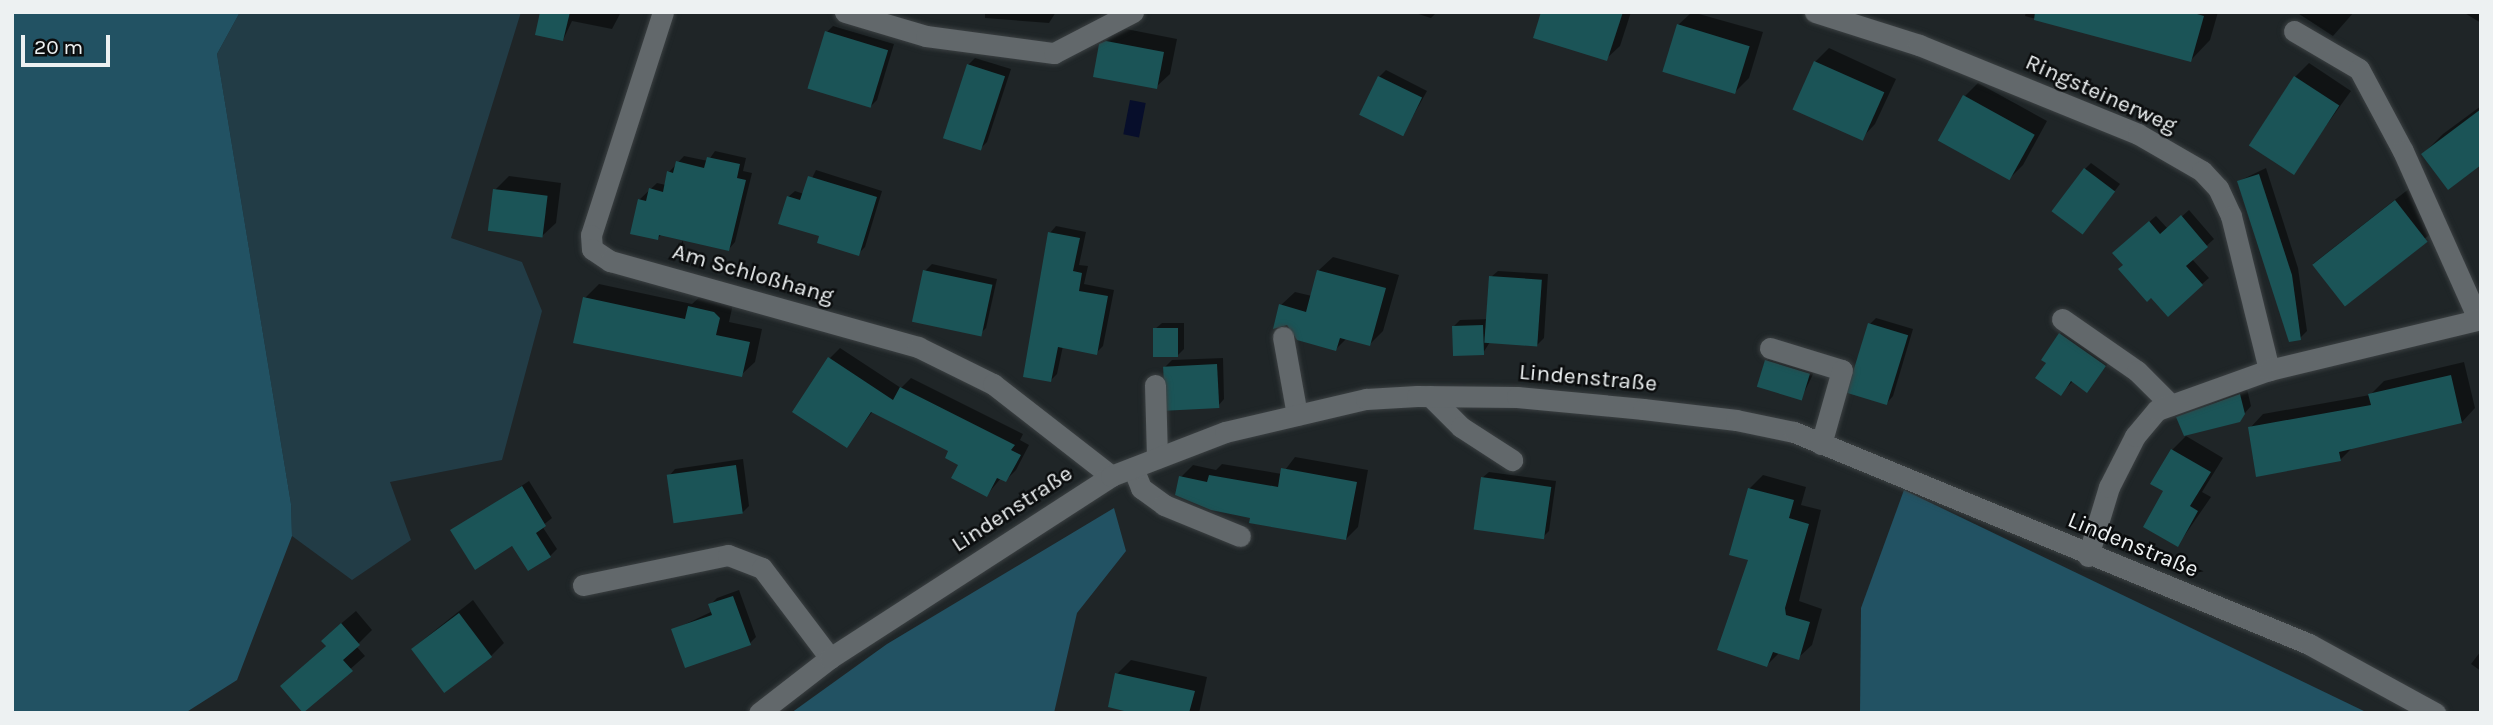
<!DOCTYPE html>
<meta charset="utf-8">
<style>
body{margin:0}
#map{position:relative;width:2493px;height:725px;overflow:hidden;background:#1f2527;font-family:Karla,sans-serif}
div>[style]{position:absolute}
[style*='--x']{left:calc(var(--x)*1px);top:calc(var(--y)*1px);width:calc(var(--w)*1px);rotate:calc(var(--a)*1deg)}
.green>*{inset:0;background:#223c46}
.forest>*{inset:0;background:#225263}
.water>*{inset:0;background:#070e2b;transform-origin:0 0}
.shadow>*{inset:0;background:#0007;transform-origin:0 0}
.building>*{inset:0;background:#1b5457;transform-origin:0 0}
.roads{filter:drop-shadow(0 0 2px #3b4042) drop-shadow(0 0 2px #3b4042)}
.minor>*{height:21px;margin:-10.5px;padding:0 10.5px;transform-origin:10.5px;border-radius:10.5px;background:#62686b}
span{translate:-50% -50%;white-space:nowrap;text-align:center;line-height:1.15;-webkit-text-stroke:5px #0b0d0e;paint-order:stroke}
.street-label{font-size:23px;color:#edf1f2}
.frame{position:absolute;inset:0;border:14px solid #edf1f2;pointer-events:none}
.scale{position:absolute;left:21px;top:35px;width:89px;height:32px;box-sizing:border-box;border:4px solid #edf1f2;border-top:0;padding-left:9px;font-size:21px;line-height:24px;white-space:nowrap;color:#edf1f2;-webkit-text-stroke:5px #0b0d0e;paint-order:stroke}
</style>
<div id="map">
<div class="green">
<div style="clip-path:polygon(240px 12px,521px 12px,451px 238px,522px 262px,542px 311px,502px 460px,390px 482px,411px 540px,352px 580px,292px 536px,291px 504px,217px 54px)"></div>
</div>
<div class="forest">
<div style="clip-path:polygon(12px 12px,240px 12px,217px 54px,291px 504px,292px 536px,237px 680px,185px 713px,12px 713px)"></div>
<div style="clip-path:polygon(1904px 490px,2368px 713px,1860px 713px,1861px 608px)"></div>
<div style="clip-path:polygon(1114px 508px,1126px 551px,1077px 613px,1054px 713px,791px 713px,887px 644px)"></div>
</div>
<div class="water">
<div style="left:1130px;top:100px;width:16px;height:35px;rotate:11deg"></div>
</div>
<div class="shadow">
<div style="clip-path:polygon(542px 12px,621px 12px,612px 29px,572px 21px,563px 40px)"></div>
<div style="clip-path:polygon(985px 12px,1056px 12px,1049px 23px,985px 18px)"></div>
<div style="clip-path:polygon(1412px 12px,1437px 12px,1431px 18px)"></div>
<div style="clip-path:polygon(1543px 12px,1631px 12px,1620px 46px,1606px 59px)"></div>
<div style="clip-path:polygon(1692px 12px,1763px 32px,1749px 78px,1736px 91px,1678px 25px)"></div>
<div style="clip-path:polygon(2026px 12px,2218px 12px,2210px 40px,2191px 60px,2025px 16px)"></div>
<div style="clip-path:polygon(2296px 12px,2354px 12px,2333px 36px)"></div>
<div style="clip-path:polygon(2463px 12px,2481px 12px,2481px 23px)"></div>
<div style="clip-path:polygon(833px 26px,894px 44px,877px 100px,871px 106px,827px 32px)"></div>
<div style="clip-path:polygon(1121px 28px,1177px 39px,1170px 74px,1156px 87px,1101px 45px)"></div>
<div style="clip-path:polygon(1829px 48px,1896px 79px,1875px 124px,1862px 138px,1815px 62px)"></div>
<div style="clip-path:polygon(975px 58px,1011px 69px,987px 142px,981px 148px,968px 65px)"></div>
<div style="clip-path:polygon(2309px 63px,2351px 91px,2292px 173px,2295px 77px)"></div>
<div style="clip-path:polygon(1386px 70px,1427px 91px,1403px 134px,1379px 77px)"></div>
<div style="clip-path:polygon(1978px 83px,2047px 121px,2023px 165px,2010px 178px,1965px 96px)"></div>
<div style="clip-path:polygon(2481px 106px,2481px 163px,2423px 154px,2443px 134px)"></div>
<div style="clip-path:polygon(715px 151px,746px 158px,743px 171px,752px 173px,735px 242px,729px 249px,662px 234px,657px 239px,639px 200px,657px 183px,666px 185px,669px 172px,684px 156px,708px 161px)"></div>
<div style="clip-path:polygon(2091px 163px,2120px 184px,2089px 225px,2085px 169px)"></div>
<div style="clip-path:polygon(2266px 168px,2298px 268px,2307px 331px,2300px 338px,2239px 181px)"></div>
<div style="clip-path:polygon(816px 170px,882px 191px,865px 247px,858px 254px,821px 235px,788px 197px,795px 191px,804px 194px)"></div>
<div style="clip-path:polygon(509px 176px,561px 183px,556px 223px,542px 236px,495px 190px)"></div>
<div style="left:2410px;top:188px;width:49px;height:123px;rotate:52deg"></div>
<div style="clip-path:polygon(2189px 210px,2214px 239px,2192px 259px,2209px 278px,2202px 284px,2125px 265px,2121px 246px,2156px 216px,2168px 229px)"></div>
<div style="clip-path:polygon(1056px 226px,1086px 232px,1079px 265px,1088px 266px,1084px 284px,1114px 290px,1103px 346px,1096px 353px,1063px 346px,1057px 374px,1051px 380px,1050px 233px)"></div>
<div style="clip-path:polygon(1333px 257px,1399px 275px,1383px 331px,1370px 344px,1347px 338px,1336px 349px,1288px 322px,1281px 305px,1295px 292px,1312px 296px,1319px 270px)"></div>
<div style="clip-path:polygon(932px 264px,997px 279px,986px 328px,979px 335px,925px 271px)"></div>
<div style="clip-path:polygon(1498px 271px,1548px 274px,1544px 338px,1537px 345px,1490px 342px,1483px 353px,1454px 326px,1460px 320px,1489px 319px,1491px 277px)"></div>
<div style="clip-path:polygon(599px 284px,692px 304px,703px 294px,733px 304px,729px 322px,762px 329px,755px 362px,741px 375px,585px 298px)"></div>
<div style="clip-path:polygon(1876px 318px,1913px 329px,1893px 396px,1887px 403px,1870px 324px)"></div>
<div style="clip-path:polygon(2074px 321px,2118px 351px,2087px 390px,2073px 381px,2061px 393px,2049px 363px,2060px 334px)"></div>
<div style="clip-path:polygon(1162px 323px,1184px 323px,1184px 349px,1177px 356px,1155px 329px)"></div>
<div style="clip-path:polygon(840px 348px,901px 388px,911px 378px,1023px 434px,1020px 440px,1029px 445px,1016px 470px,1006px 480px,1001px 478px,987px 495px,951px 451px,873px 411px,847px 445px,830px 358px)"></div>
<div style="clip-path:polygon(1773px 354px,1816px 368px,1801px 399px,1767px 361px)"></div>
<div style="clip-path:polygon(1223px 358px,1224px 399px,1218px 406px,1165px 367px,1172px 360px)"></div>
<div style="clip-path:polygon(2464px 362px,2475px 408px,2462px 422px,2353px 447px,2340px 460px,2250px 428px,2263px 414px,2370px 395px,2384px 381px)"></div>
<div style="clip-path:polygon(2247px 389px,2251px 406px,2239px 420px,2178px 418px)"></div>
<div style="clip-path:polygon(2186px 436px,2223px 458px,2202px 492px,2211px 497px,2178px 545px,2166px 490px,2172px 450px)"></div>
<div style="clip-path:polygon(1295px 457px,1368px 470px,1358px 527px,1346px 539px,1252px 517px,1181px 477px,1193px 465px,1216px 470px,1222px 464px,1282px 474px)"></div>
<div style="clip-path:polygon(743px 459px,749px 506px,742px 513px,669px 476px,675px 469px)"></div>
<div style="clip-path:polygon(1489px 472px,1556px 481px,1549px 531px,1542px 538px,1482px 478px)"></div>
<div style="clip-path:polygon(1763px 475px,1806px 487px,1801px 505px,1821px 510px,1799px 601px,1822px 609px,1812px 645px,1798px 658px,1780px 652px,1767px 665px,1750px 559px,1749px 489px)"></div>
<div style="clip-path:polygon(529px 481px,552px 518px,542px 526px,557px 549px,550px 556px,452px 531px)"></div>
<div style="clip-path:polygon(739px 590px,756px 637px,750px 643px,673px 630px,713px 611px,710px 605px,717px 598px)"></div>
<div style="clip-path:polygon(473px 600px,504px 643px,491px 656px,413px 648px)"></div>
<div style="clip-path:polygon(356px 611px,372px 630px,356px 646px,365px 656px,303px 711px,282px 686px,327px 645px,337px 627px)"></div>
<div style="clip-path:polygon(2481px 651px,2481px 671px,2471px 664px)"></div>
<div style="clip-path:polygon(1131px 660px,1207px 677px,1199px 713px,1140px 713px,1117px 674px)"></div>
</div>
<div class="building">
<div style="clip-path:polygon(540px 12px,570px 12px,563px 41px,535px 35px)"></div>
<div style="clip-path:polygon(1541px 12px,1623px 12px,1607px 61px,1533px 38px)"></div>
<div style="clip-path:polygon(2035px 12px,2190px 12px,2204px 16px,2191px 62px,2034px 20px)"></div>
<div style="left:1677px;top:24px;width:76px;height:50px;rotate:17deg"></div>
<div style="left:825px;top:31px;width:66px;height:60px;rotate:17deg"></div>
<div style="clip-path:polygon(1106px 41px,1164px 52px,1157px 89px,1093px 77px,1099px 44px)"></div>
<div style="left:1814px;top:61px;width:77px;height:53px;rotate:24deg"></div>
<div style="left:967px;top:64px;width:40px;height:78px;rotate:18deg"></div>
<div style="left:1378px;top:76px;width:49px;height:43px;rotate:26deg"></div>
<div style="left:2294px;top:76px;width:54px;height:83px;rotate:33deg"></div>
<div style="left:1963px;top:95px;width:82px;height:52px;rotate:29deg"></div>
<div style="clip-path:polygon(2481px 109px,2481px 165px,2448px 190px,2421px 154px)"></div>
<div style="clip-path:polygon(707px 157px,740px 164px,737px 178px,746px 180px,729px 251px,659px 235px,658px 240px,630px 234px,638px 199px,646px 201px,649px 188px,663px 192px,667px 171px,673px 173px,676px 161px,704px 168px)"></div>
<div style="left:2084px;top:168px;width:39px;height:54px;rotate:37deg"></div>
<div style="clip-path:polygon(2259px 174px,2292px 275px,2301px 340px,2289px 342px,2237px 181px)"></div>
<div style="clip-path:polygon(808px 176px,877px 197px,859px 256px,817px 243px,819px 236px,778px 224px,787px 196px,800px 200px)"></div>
<div style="left:493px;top:189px;width:55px;height:42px;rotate:7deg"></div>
<div style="left:2395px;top:200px;width:53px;height:105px;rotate:52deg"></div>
<div style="clip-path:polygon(2181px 215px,2208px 247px,2186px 266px,2203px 285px,2168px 317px,2151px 298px,2147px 302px,2118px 269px,2123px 265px,2112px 253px,2149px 221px,2160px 234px)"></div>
<div style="clip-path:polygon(1048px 232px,1080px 238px,1073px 271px,1082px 273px,1079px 291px,1108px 296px,1097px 355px,1058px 347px,1051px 382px,1023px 377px)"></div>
<div style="left:923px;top:270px;width:71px;height:53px;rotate:12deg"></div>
<div style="clip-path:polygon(1317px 270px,1386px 288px,1370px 346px,1340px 338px,1336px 351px,1297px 340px,1287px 325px,1273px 329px,1279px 304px,1306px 312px)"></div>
<div style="left:1489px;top:276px;width:53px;height:67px;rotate:4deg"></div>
<div style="clip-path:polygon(583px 297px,685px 319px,688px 306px,714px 312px,720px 318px,716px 335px,750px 342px,742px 377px,573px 343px)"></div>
<div style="left:1868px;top:323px;width:42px;height:73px;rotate:17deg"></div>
<div style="left:1483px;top:325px;width:30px;height:31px;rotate:88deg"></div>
<div style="left:1178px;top:328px;width:29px;height:25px;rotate:90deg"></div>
<div style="clip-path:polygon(2059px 333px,2106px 366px,2087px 393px,2071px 381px,2061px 396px,2035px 378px,2046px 363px,2041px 360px)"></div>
<div style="clip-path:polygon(828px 357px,893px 400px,900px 387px,1015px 445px,1011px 450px,1021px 455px,1006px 482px,997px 478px,987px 497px,951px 478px,958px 465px,945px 458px,948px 451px,871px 412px,847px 448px,792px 412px)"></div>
<div style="left:1765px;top:360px;width:47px;height:28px;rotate:17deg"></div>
<div style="left:1217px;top:364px;width:44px;height:54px;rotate:87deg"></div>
<div style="clip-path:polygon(2451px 375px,2462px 423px,2339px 452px,2341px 461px,2256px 477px,2248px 427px,2371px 405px,2368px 394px)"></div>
<div style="clip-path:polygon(2240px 394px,2245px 414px,2240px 422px,2184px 436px,2176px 417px)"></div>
<div style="clip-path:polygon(2171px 449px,2211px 472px,2190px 506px,2198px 511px,2178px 547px,2143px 527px,2163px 491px,2150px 484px)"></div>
<div style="left:736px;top:465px;width:49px;height:70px;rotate:82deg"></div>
<div style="clip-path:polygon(1281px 468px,1357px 482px,1346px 540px,1249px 523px,1250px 518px,1211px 510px,1175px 495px,1179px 476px,1207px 482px,1209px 475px,1278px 487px)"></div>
<div style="left:1481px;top:477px;width:71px;height:53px;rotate:8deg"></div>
<div style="clip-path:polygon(522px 486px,546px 526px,536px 533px,551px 557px,528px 571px,512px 546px,475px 570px,450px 530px)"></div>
<div style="clip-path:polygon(1748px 488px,1794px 500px,1789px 518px,1809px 524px,1785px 608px,1786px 615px,1810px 622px,1799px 660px,1773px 652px,1767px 667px,1717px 650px,1748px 560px,1729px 555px)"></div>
<div style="clip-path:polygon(733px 596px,751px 645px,685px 668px,671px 629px,712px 615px,708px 604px)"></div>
<div style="left:459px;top:613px;width:55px;height:60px;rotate:53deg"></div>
<div style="clip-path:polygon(341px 623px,360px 645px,343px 660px,353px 671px,303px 713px,280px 686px,326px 646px,321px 641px)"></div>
<div style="clip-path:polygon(1115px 673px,1195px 691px,1189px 713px,1132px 713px,1108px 707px)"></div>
</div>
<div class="roads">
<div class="minor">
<div style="--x:663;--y:12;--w:234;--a:107.9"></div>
<div style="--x:591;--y:235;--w:14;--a:86"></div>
<div style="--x:592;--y:249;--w:22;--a:34"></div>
<div style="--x:610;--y:261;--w:320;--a:15.6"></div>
<div style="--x:918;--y:347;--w:84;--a:26.3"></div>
<div style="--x:993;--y:384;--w:150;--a:37.9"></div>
<div style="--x:845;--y:12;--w:84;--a:16.5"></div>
<div style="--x:926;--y:36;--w:129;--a:7.6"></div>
<div style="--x:1054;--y:53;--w:89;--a:-27.4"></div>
<div style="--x:1815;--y:12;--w:109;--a:17.6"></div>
<div style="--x:1919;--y:45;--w:236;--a:22.1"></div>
<div style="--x:2138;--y:134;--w:74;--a:30"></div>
<div style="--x:2202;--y:171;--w:23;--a:47"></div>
<div style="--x:2218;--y:188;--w:31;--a:65"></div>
<div style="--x:2231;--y:216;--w:159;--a:76.1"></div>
<div style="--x:2294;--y:31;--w:75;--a:30.3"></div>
<div style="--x:2359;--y:69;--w:93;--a:61.8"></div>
<div style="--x:2403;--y:151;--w:184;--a:65.9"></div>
<div style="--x:2062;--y:319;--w:91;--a:34.7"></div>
<div style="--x:2137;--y:371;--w:48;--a:45"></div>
<div style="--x:1283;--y:337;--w:79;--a:79.8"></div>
<div style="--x:1770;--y:348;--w:75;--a:17"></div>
<div style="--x:1842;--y:370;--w:77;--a:105.8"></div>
<div style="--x:1155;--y:385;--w:73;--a:88.4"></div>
<div style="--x:1430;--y:396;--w:44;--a:45"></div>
<div style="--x:1461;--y:427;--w:61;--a:32.9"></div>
<div style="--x:1133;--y:468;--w:22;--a:68"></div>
<div style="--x:1141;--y:488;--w:29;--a:36"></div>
<div style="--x:1164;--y:505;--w:82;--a:22.2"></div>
<div style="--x:2088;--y:556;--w:72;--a:-73.1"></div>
<div style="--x:2109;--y:487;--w:57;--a:-63"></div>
<div style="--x:2135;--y:436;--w:34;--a:-50"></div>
<div style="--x:2157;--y:410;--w:119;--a:-19.7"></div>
<div style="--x:2269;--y:370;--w:218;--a:-13.5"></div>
<div style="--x:583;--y:585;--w:148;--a:-11.7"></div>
<div style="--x:728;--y:555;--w:36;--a:21"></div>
<div style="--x:762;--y:568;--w:113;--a:52.9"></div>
<div style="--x:759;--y:713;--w:90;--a:-37.8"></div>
<div style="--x:830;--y:658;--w:335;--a:-32.9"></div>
<div style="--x:1111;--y:476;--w:122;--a:-21.1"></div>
<div style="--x:1225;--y:432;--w:145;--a:-13.2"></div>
<div style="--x:1366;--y:399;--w:51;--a:-3.4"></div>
<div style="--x:1417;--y:396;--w:100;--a:0.6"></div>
<div style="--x:1517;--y:397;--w:127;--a:5.4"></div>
<div style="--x:1643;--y:409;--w:94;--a:6.7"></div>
<div style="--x:1736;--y:420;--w:59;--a:11.7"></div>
<div style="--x:1794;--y:432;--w:557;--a:22.37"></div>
<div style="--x:2309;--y:644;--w:144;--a:28.7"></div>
</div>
</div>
<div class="street-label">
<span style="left:2101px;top:94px;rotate:24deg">Ringsteinerweg</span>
<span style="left:753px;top:274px;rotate:16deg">Am Schloßhang</span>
<span style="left:1588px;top:378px;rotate:5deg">Lindenstraße</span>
<span style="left:1012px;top:509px;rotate:-33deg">Lindenstraße</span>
<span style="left:2133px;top:545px;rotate:22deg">Lindenstraße</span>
</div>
<div class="frame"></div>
<div class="scale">20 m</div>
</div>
